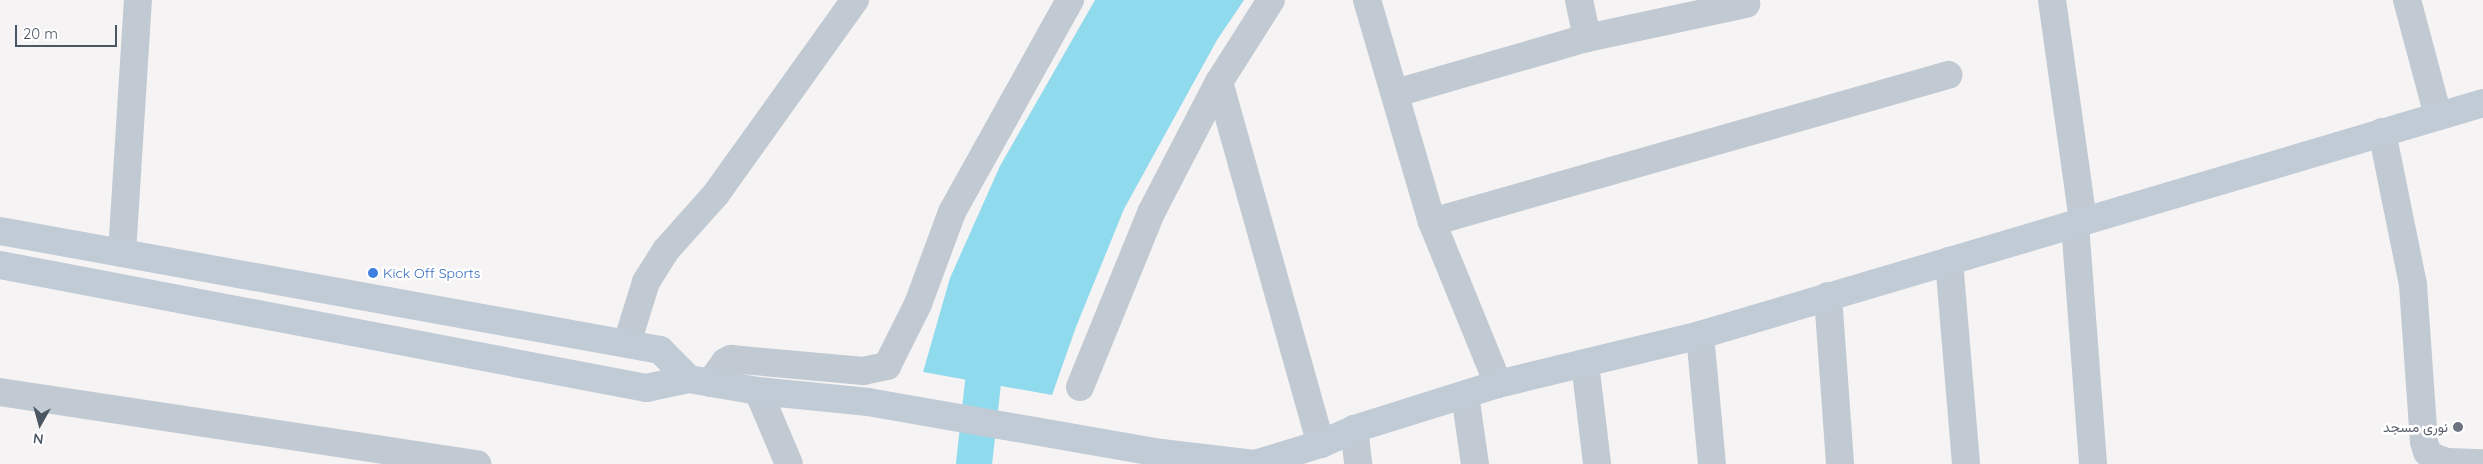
<!DOCTYPE html>
<meta charset="utf-8">
<style>
body{margin:0}
#map{position:relative;width:2483px;height:464px;overflow:hidden;background:#f5f3f3;font-family:Quicksand,Vazirmatn,sans-serif}
div>[style]{position:absolute}
[style*='--x']{left:calc(var(--x)*1px);top:calc(var(--y)*1px);width:calc(var(--w)*1px);rotate:calc(var(--a)*1deg)}
.water>*{inset:0;background:#90daee}
.canal>*{height:36px;margin:-18px;padding:0 18px;transform-origin:18px;border-radius:18px;background:#90daee}
.street>*{height:28px;margin:-14px;padding:0 14px;transform-origin:14px;border-radius:14px;background:#c1cad2}
.secondary>*{height:28px;margin:-14px;padding:0 14px;transform-origin:14px;border-radius:14px;background:#c1cbd6}
.dots>*{width:14px;height:14px;translate:-50% -50%;box-sizing:border-box;border:2px solid #fff;border-radius:50%}
span{translate:-50% -50%;white-space:nowrap;text-align:center;line-height:1.15;-webkit-text-stroke:5px #fff;paint-order:stroke}
.shop-label{font-size:14px;color:#366cbe}
.left{translate:0 -50%;text-align:left}
.worship-label{font-size:14px;color:#5b616d}
.right{translate:-100% -50%;text-align:right}
.north{position:absolute;left:15px;top:399px;width:50px;height:50px;-webkit-text-stroke:4px #fff;paint-order:stroke;rotate:187deg;font-size:14px;font-weight:700;line-height:20px;text-align:center;color:#4a5661}
.north::after{content:'';display:block;margin:auto;width:18px;height:22px;background:#4a5661;clip-path:polygon(50% 0,100% 100%,50% 72%,0 100%)}
.scale{position:absolute;left:15px;top:25px;width:102px;height:22px;box-sizing:border-box;border:2px solid #4a5661;border-top:0;padding-left:6px;font-size:15px;line-height:18px;white-space:nowrap;color:#4a5661;-webkit-text-stroke:4px #fff;paint-order:stroke}
</style>
<div id="map">
<div class="water">
<div style="clip-path:polygon(1095px 0,1244px 0,1217px 40px,1124px 209px,1076px 327px,1052px 395px,923px 372px,950px 278px,1000px 166px)"></div>
</div>
<div class="canal">
<div style="--x:974;--y:464;--w:81;--a:-83.7"></div>
</div>
<div class="street">
<div style="--x:1367;--y:0;--w:231;--a:73.7"></div>
<div style="--x:1432;--y:222;--w:175;--a:67.8"></div>
<div style="--x:1579;--y:0;--w:39;--a:78"></div>
<div style="--x:2052;--y:0;--w:223;--a:82"></div>
<div style="--x:2407;--y:0;--w:120;--a:75"></div>
<div style="--x:1219;--y:82;--w:376;--a:74.3"></div>
<div style="--x:1396;--y:93;--w:199;--a:-16.1"></div>
<div style="--x:1587;--y:38;--w:163;--a:-12.1"></div>
<div style="--x:2382;--y:132;--w:156;--a:78.5"></div>
<div style="--x:2413;--y:285;--w:157;--a:86"></div>
<div style="--x:2424;--y:442;--w:10;--a:73"></div>
<div style="--x:2427;--y:452;--w:10;--a:37"></div>
<div style="--x:2435;--y:458;--w:13;--a:18"></div>
<div style="--x:2447;--y:462;--w:36;--a:2"></div>
<div style="--x:1432;--y:222;--w:537;--a:-15.9"></div>
<div style="--x:2075;--y:224;--w:241;--a:85.7"></div>
<div style="--x:122;--y:253;--w:254;--a:-86.4"></div>
<div style="--x:1949;--y:261;--w:204;--a:85.2"></div>
<div style="--x:1828;--y:296;--w:168;--a:85.9"></div>
<div style="--x:1700;--y:335;--w:130;--a:84.7"></div>
<div style="--x:627;--y:343;--w:64;--a:-72.7"></div>
<div style="--x:646;--y:282;--w:38;--a:-58"></div>
<div style="--x:666;--y:250;--w:75;--a:-48.2"></div>
<div style="--x:716;--y:194;--w:239;--a:-54.4"></div>
<div style="--x:1585;--y:363;--w:102;--a:83.2"></div>
<div style="--x:710;--y:383;--w:26;--a:-54"></div>
<div style="--x:725;--y:362;--w:7;--a:-27"></div>
<div style="--x:731;--y:359;--w:133;--a:5.2"></div>
<div style="--x:863;--y:371;--w:25;--a:-12"></div>
<div style="--x:887;--y:366;--w:69;--a:-63.4"></div>
<div style="--x:918;--y:304;--w:98;--a:-69.7"></div>
<div style="--x:952;--y:212;--w:243;--a:-60.9"></div>
<div style="--x:1080;--y:387;--w:190;--a:-67.8"></div>
<div style="--x:1152;--y:211;--w:145;--a:-62.6"></div>
<div style="--x:1219;--y:82;--w:97;--a:-57.6"></div>
<div style="--x:758;--y:391;--w:79;--a:67"></div>
<div style="--x:0;--y:392;--w:483;--a:8.6"></div>
<div style="--x:1465;--y:395;--w:70;--a:81.8"></div>
<div style="--x:1354;--y:429;--w:35;--a:83"></div>
</div>
<div class="secondary">
<div style="--x:0;--y:231;--w:671;--a:10.22"></div>
<div style="--x:660;--y:350;--w:41;--a:45"></div>
<div style="--x:0;--y:265;--w:658;--a:10.78"></div>
<div style="--x:646;--y:388;--w:44;--a:-11.8"></div>
<div style="--x:689;--y:379;--w:70;--a:9.9"></div>
<div style="--x:758;--y:391;--w:111;--a:5.7"></div>
<div style="--x:868;--y:402;--w:297;--a:9.9"></div>
<div style="--x:1161;--y:453;--w:94;--a:6.7"></div>
<div style="--x:1255;--y:464;--w:69;--a:-16.9"></div>
<div style="--x:1321;--y:444;--w:36;--a:-24"></div>
<div style="--x:1354;--y:429;--w:151;--a:-17.4"></div>
<div style="--x:1498;--y:384;--w:208;--a:-13.6"></div>
<div style="--x:1700;--y:335;--w:817;--a:-16.5"></div>
</div>
<div class="dots">
<div style="left:373px;top:273px;background:#3f7fe0"></div>
<div style="left:2458px;top:427px;background:#6b7280"></div>
</div>
<div class="shop-label">
<span class="left" style="left:383px;top:273px">Kick Off Sports</span>
</div>
<div class="worship-label">
<span class="right" style="left:2448px;top:427px">نوری مسجد</span>
</div>
<div class="north">N</div>
<div class="scale">20 m</div>
</div>
